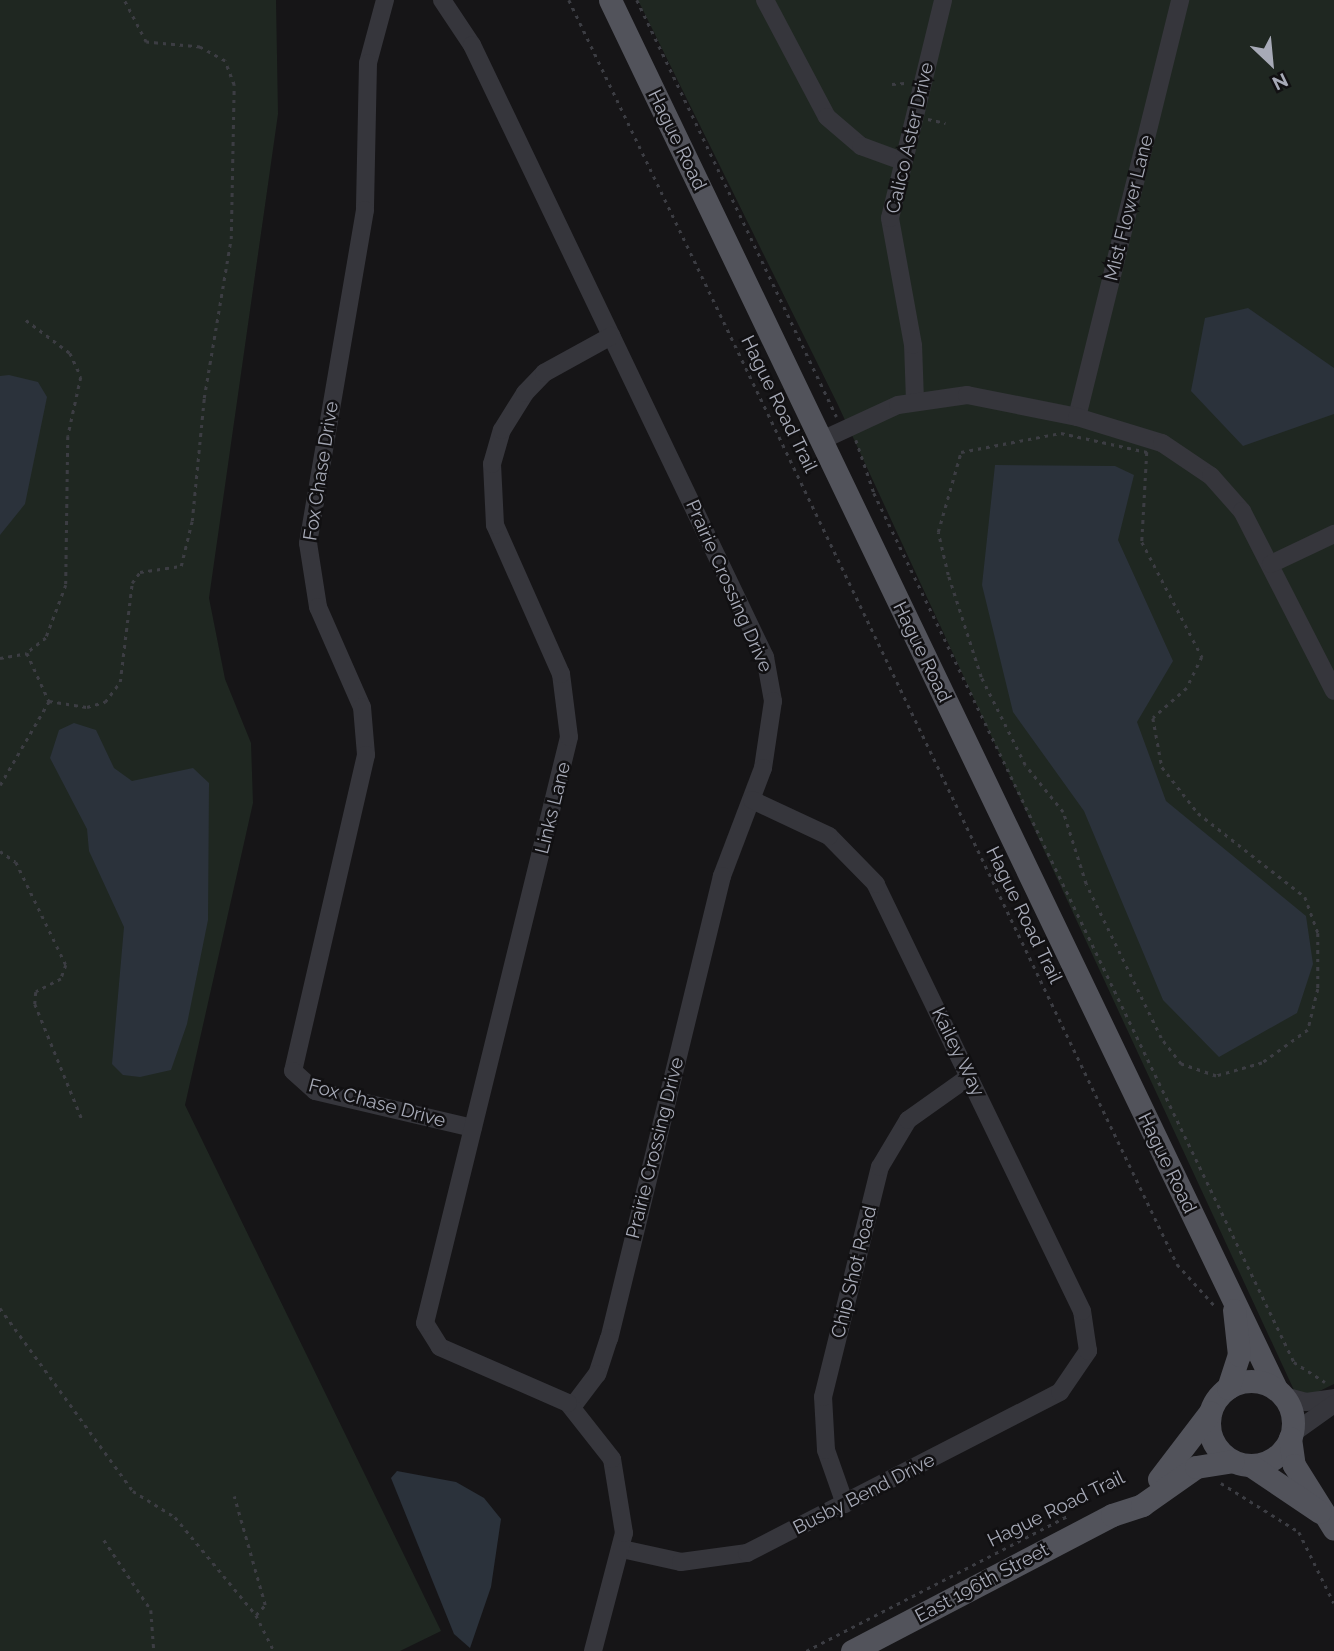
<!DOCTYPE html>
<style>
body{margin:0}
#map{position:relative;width:1334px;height:1651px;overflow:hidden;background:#161517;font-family:Raleway,sans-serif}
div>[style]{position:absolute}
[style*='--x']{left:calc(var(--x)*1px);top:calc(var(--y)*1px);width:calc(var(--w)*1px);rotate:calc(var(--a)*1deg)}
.green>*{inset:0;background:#1f2721}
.water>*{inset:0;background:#2b323b}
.path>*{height:2.5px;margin-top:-1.25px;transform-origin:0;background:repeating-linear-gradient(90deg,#3c3d43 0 3.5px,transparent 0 8.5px)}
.minor>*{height:18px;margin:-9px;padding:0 9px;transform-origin:9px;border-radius:9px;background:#36363c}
.major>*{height:23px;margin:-11.5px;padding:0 11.5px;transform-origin:11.5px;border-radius:11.5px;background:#52535b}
.major>.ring{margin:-11.5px;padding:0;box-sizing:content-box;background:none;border:23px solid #52535b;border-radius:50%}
span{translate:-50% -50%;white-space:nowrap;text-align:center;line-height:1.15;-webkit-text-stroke:5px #111012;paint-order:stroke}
.street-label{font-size:19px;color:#a7aab7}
.north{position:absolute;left:1236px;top:28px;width:70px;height:70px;-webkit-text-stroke:5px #111012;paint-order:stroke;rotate:154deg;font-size:19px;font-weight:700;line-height:28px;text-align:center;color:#a7aab7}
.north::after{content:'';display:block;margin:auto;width:24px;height:32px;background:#a7aab7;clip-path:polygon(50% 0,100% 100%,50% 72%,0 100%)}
</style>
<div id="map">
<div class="green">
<div style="clip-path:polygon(0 0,276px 0,278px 114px,209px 598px,225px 679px,251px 743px,253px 803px,185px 1105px,441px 1631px,400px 1651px,0 1651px)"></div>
<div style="clip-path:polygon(638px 0,1334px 0,1334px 1384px,1299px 1401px,838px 405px)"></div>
</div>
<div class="water">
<div style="clip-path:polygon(1248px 308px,1334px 368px,1334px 414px,1243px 446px,1191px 391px,1205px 318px)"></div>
<div style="clip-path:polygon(9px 375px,38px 382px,47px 397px,25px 504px,0 535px,0 376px)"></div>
<div style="clip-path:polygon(995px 465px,1115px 466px,1134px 475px,1118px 540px,1173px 661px,1137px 722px,1166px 801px,1306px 916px,1313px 964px,1297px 1013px,1219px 1057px,1163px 1000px,1084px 811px,1013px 712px,982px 585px)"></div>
<div style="clip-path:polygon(74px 723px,96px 730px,114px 768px,132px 781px,193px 768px,209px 783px,208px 920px,187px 1024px,171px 1070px,140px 1077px,123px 1075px,112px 1064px,124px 927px,89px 851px,87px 829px,50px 758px,59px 730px)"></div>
<div style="clip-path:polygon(397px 1471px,456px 1482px,484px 1498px,501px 1519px,491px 1587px,470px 1648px,454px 1634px,391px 1478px)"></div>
</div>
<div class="path">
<div style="--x:569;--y:0;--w:1403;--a:64.31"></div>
<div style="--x:1177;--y:1264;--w:57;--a:47.9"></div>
<div style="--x:637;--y:0;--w:462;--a:64.4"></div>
<div style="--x:892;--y:84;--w:13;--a:-4"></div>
<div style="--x:928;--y:119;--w:18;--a:13"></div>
<div style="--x:26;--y:320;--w:55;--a:36.9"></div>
<div style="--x:70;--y:353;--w:26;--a:65"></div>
<div style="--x:81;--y:377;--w:60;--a:102.4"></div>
<div style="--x:68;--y:436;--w:149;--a:90.8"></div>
<div style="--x:66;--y:585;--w:57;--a:110.7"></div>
<div style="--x:46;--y:638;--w:24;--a:142"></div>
<div style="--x:27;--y:653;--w:53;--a:65.4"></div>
<div style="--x:1061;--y:433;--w:88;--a:12.5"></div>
<div style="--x:1147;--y:452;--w:90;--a:93.2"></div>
<div style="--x:1142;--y:542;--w:130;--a:62.4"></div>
<div style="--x:1202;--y:657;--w:34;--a:116"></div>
<div style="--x:1187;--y:688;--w:45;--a:138.6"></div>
<div style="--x:1153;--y:718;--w:50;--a:79.6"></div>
<div style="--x:1162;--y:767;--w:58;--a:52"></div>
<div style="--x:1198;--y:813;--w:136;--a:38.1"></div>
<div style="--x:1305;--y:897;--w:38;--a:70"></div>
<div style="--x:1318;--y:933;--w:56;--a:90"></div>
<div style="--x:1318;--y:989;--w:42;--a:103.7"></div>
<div style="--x:1308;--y:1030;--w:57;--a:144.3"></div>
<div style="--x:1262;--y:1063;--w:48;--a:164.2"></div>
<div style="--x:1216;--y:1076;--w:37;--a:-161"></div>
<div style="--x:1181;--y:1064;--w:33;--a:-128"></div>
<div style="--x:1161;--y:1038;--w:171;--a:-116"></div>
<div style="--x:1086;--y:884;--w:76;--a:-107.7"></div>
<div style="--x:1063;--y:812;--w:60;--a:-129"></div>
<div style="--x:1025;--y:765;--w:98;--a:-116.6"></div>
<div style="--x:981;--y:677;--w:107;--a:-107.9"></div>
<div style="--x:948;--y:575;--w:44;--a:-103.1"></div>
<div style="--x:938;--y:532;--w:83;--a:-74"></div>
<div style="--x:961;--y:452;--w:102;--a:-10.8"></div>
<div style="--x:856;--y:440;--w:56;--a:71.2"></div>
<div style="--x:874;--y:493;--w:965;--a:64.2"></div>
<div style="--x:1294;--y:1362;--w:37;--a:33"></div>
<div style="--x:0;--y:658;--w:27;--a:-10"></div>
<div style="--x:0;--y:785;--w:97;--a:-59.7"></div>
<div style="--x:49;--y:701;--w:38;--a:9"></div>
<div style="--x:87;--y:707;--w:19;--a:-16"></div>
<div style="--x:105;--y:702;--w:25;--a:-53"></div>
<div style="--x:120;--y:682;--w:100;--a:-83.1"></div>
<div style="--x:132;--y:583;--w:14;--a:-54"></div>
<div style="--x:140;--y:572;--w:41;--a:-8.3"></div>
<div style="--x:181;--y:566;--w:46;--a:-76.3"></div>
<div style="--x:192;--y:521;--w:124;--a:-84.4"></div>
<div style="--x:204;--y:398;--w:161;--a:-80.4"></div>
<div style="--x:231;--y:239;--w:154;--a:-88.9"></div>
<div style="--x:234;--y:85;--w:26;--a:-111"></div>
<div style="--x:225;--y:61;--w:29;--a:-151"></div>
<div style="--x:200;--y:47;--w:54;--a:-174.7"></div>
<div style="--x:146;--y:42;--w:47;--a:-117.6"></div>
<div style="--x:0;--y:851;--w:19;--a:35"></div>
<div style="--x:16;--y:862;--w:114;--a:64.1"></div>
<div style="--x:66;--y:965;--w:15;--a:110"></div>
<div style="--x:61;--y:979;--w:28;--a:153"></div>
<div style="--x:36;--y:992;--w:12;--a:95"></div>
<div style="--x:35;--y:1004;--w:124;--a:67.8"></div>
<div style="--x:0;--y:1308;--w:226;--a:54"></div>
<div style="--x:133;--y:1491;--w:49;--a:31.8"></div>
<div style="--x:175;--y:1517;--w:127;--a:50.4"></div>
<div style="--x:256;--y:1615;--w:13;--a:-48"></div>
<div style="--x:265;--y:1605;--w:113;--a:-105.9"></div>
<div style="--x:1221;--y:1483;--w:92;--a:32.1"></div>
<div style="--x:1299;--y:1532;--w:79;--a:63.8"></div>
<div style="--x:104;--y:1540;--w:84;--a:56.1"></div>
<div style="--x:151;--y:1610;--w:41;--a:85.8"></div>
<div style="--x:256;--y:1615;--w:40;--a:63.4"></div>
<div style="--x:806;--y:1651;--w:295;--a:-27.3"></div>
</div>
<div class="minor">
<div style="--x:385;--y:0;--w:65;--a:105.1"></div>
<div style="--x:368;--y:63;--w:147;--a:91.2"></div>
<div style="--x:365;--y:210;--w:338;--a:99.7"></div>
<div style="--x:308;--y:543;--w:65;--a:81.1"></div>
<div style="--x:318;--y:607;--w:109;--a:66.3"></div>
<div style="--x:362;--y:707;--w:48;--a:85.2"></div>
<div style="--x:366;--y:755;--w:324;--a:103"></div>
<div style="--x:293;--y:1071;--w:30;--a:42"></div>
<div style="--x:315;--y:1091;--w:162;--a:13.2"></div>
<div style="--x:442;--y:0;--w:54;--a:56.3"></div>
<div style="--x:472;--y:45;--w:679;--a:64.42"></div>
<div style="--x:765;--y:657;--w:45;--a:79.7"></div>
<div style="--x:773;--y:701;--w:68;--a:98.5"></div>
<div style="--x:763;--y:768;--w:116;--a:110.8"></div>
<div style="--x:722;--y:876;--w:476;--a:103.7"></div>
<div style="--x:609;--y:1338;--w:38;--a:108"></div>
<div style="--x:597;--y:1374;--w:41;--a:127.1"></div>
<div style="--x:765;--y:0;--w:132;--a:62.1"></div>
<div style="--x:827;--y:117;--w:45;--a:40.5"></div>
<div style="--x:861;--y:146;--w:44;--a:20.1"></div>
<div style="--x:915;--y:401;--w:56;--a:-92"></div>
<div style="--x:913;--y:345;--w:129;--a:-100.3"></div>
<div style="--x:890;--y:218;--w:224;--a:-76.3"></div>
<div style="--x:1077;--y:417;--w:430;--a:-76.1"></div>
<div style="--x:820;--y:441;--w:86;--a:-24.8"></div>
<div style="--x:898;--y:405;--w:70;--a:-8.2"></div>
<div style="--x:967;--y:395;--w:112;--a:11.3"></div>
<div style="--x:1077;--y:417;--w:89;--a:17"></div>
<div style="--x:1162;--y:443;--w:59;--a:34"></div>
<div style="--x:1211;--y:476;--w:47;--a:48.5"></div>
<div style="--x:1242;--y:511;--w:202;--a:62.9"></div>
<div style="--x:1271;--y:564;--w:70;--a:-25.5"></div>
<div style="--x:1284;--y:1396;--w:23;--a:15"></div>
<div style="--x:1306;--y:1402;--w:28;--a:-8"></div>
<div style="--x:1292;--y:1434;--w:52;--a:-35.5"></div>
<div style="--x:845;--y:1504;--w:57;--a:-109.4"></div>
<div style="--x:826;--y:1450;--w:53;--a:-93.2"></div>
<div style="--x:823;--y:1397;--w:237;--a:-76.1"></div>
<div style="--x:880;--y:1167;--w:55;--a:-59.2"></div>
<div style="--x:908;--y:1120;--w:76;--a:-35.4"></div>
<div style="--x:622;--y:1549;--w:60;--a:12.4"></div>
<div style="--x:681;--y:1562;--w:67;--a:-7.8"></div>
<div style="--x:747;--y:1553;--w:352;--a:-27.2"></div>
<div style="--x:1060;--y:1392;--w:50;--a:-55.7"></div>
<div style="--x:1088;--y:1351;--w:40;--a:-98.5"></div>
<div style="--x:1082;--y:1311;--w:474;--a:-115.8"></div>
<div style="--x:876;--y:884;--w:67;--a:-134.4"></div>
<div style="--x:829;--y:836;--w:85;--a:-154.9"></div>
<div style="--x:593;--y:1651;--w:122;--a:-75.3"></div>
<div style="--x:624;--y:1533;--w:75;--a:-99.2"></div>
<div style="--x:612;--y:1459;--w:71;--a:-128.2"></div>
<div style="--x:568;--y:1403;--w:140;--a:-156.4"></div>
<div style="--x:440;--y:1347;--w:28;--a:-122"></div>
<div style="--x:425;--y:1323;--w:603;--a:-76.19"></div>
<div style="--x:569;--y:737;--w:64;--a:-97.2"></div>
<div style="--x:561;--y:674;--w:163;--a:-113.9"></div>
<div style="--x:495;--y:525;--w:61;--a:-92.8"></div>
<div style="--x:492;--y:464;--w:35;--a:-74"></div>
<div style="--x:502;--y:430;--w:44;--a:-58.1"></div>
<div style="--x:525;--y:393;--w:28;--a:-46"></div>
<div style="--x:544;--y:373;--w:77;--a:-28.9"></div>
</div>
<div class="major">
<div style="--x:610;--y:0;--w:1540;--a:64.38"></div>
<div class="ring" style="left:1209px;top:1381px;width:61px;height:61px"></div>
<div style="--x:1228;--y:1388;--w:35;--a:-72"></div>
<div style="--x:1239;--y:1355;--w:45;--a:-96.3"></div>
<div style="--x:1290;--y:1438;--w:27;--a:82"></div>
<div style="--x:1294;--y:1465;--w:75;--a:58"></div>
<div style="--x:1250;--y:1465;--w:84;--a:33.9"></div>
<div style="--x:1159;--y:1479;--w:84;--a:-52.7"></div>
<div style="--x:852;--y:1651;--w:293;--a:-27.6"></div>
<div style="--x:1112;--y:1515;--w:32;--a:-18"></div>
<div style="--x:1142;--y:1505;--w:66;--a:-35.1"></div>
<div style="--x:1196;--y:1467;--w:37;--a:-9"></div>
</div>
<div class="street-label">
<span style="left:910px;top:138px;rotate:-77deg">Calico Aster Drive</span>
<span style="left:677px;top:140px;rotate:64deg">Hague Road</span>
<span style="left:1129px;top:208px;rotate:-76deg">Mist Flower Lane</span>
<span style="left:779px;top:404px;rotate:64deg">Hague Road Trail</span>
<span style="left:321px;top:471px;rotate:-81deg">Fox Chase Drive</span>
<span style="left:729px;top:586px;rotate:66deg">Prairie Crossing Drive</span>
<span style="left:922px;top:652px;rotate:64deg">Hague Road</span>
<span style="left:553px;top:808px;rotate:-76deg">Links Lane</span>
<span style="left:1024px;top:915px;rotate:64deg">Hague Road Trail</span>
<span style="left:958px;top:1052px;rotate:64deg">Kailey Way</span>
<span style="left:377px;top:1103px;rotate:15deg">Fox Chase Drive</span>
<span style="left:655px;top:1148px;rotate:-76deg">Prairie Crossing Drive</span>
<span style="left:1167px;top:1163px;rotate:64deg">Hague Road</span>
<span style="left:854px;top:1272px;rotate:-76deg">Chip Shot Road</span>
<span style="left:864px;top:1494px;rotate:-27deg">Busby Bend Drive</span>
<span style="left:1056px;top:1509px;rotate:-26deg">Hague Road Trail</span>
<span style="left:982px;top:1583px;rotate:-28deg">East 196th Street</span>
</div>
<div class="north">N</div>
</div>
